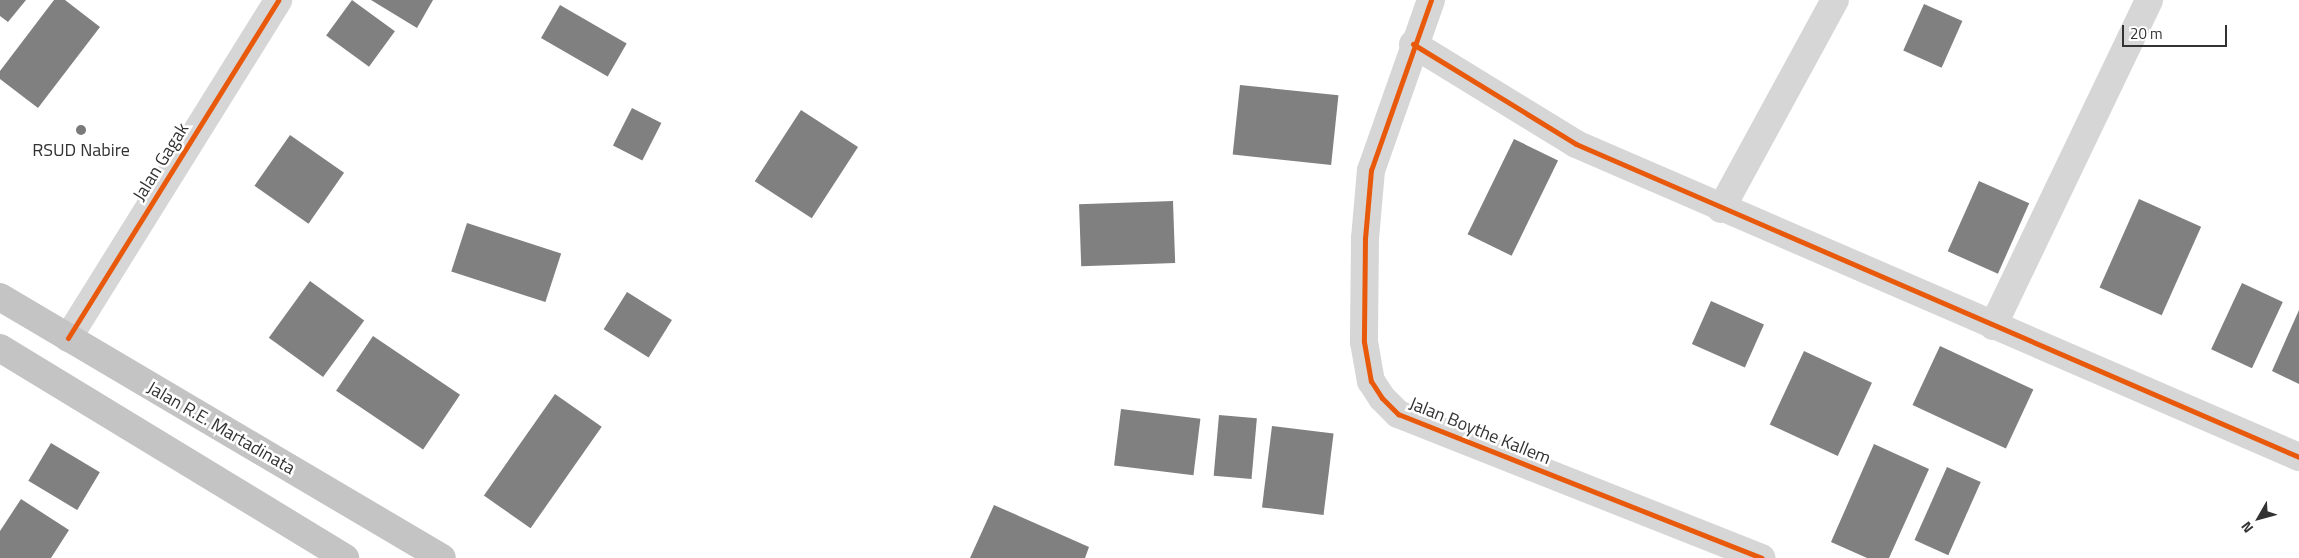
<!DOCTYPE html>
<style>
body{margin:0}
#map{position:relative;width:2299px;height:558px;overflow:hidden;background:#fff;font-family:"Titillium Web",sans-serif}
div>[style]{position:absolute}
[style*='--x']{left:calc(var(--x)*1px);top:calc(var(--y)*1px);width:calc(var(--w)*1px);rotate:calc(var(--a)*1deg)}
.building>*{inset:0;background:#808080;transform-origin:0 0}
.street>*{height:28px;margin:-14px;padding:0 14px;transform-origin:14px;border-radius:14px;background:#d6d6d6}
.highway>*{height:28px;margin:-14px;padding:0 14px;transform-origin:14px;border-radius:14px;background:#c4c4c4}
.cycleway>*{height:5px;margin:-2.5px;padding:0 2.5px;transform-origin:2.5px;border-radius:2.5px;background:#e8590c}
.dots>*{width:14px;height:14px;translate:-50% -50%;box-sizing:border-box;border:2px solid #fff;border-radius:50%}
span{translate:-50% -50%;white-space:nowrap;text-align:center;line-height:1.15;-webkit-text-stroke:5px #fff;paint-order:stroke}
.poi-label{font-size:18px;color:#323232}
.street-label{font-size:18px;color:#323232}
.north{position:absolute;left:2234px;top:493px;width:50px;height:50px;-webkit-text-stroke:4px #fff;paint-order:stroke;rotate:232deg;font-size:14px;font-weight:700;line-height:20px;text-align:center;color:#323232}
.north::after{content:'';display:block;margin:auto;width:18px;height:22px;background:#323232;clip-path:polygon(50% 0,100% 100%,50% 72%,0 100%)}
.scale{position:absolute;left:2122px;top:25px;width:105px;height:22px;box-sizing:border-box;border:2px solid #323232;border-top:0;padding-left:6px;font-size:15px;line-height:18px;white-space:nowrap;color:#323232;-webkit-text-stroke:4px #fff;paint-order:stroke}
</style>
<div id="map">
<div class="building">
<div style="clip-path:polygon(0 0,26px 0,8px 22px,0 16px)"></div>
<div style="clip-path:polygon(54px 0,65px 0,100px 27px,38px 108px,0 79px,0 71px)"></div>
<div style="left:352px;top:0;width:53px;height:44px;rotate:36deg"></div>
<div style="clip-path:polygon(371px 0,433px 0,417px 28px)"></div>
<div style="left:1924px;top:4px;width:42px;height:51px;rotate:24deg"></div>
<div style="left:560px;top:5px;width:77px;height:38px;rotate:30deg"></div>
<div style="left:1240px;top:85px;width:99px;height:70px;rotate:6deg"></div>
<div style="left:632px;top:108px;width:33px;height:42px;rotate:27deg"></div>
<div style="left:801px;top:110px;width:68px;height:85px;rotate:33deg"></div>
<div style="left:290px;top:135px;width:66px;height:62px;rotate:35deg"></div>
<div style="left:1514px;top:139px;width:49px;height:106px;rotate:26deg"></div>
<div style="left:1979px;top:181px;width:55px;height:77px;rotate:24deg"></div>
<div style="left:2139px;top:199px;width:68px;height:97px;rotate:24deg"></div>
<div style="left:1173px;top:201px;width:62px;height:94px;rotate:88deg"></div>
<div style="left:467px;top:223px;width:99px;height:51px;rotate:18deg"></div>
<div style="left:310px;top:281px;width:67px;height:70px;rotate:36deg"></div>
<div style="left:2242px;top:283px;width:45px;height:73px;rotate:25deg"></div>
<div style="left:627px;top:292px;width:53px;height:44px;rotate:32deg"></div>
<div style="left:1711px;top:301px;width:58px;height:47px;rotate:24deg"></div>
<div style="clip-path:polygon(2299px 310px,2299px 384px,2272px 371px)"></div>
<div style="left:373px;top:336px;width:105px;height:66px;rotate:34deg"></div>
<div style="left:1940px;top:346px;width:103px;height:65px;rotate:25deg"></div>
<div style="left:1804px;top:351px;width:75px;height:81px;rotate:25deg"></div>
<div style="left:555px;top:394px;width:57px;height:124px;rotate:35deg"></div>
<div style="left:1121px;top:409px;width:80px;height:57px;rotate:7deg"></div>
<div style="left:1219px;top:415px;width:38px;height:61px;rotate:5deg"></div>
<div style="left:1272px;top:426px;width:62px;height:82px;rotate:7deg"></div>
<div style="left:51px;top:443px;width:57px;height:44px;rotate:31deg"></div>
<div style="clip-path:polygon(1874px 444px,1929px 469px,1889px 558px,1867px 558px,1831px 542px)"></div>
<div style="left:1947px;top:467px;width:37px;height:80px;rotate:24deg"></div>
<div style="clip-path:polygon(21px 499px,69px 530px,51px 558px,0 558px,0 531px)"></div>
<div style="clip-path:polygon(994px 505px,1089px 547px,1085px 558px,970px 558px)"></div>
</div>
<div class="street">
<div style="--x:1431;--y:0;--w:180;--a:109.4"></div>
<div style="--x:1371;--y:170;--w:68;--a:95"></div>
<div style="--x:1365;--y:238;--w:104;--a:90.6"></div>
<div style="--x:1364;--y:342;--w:40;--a:80"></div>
<div style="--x:1371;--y:381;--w:20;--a:57"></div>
<div style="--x:1382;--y:398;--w:23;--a:45"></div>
<div style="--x:1398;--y:414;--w:391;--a:21.6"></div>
<div style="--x:1413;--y:44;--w:191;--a:31.5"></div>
<div style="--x:1576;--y:144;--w:788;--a:23.41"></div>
<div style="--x:1721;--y:209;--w:238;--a:-61.4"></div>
<div style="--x:1993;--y:326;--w:361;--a:-64.4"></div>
<div style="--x:68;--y:338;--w:398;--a:-58.1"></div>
</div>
<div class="highway">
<div style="--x:0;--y:297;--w:513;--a:30.56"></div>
<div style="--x:0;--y:348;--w:404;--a:31.3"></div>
</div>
<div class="cycleway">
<div style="--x:1431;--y:0;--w:180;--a:109.4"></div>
<div style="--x:1371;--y:170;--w:68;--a:95"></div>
<div style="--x:1365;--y:238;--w:104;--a:90.6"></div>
<div style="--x:1364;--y:342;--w:40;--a:80"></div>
<div style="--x:1371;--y:381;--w:20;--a:57"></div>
<div style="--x:1382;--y:398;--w:23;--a:45"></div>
<div style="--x:1398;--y:414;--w:391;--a:21.6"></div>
<div style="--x:1413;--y:44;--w:191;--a:31.5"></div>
<div style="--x:1576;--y:144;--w:788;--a:23.41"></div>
<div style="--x:68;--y:338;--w:398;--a:-58.1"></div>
</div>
<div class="dots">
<div style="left:81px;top:130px;background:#7a7a7a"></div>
</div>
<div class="poi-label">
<span style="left:81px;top:150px">RSUD Nabire</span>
</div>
<div class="street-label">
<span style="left:161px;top:162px;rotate:-58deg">Jalan Gagak</span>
<span style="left:221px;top:428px;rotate:30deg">Jalan R.E. Martadinata</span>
<span style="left:1480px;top:431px;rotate:22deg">Jalan Boythe Kallem</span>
</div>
<div class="north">N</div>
<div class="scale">20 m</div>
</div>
